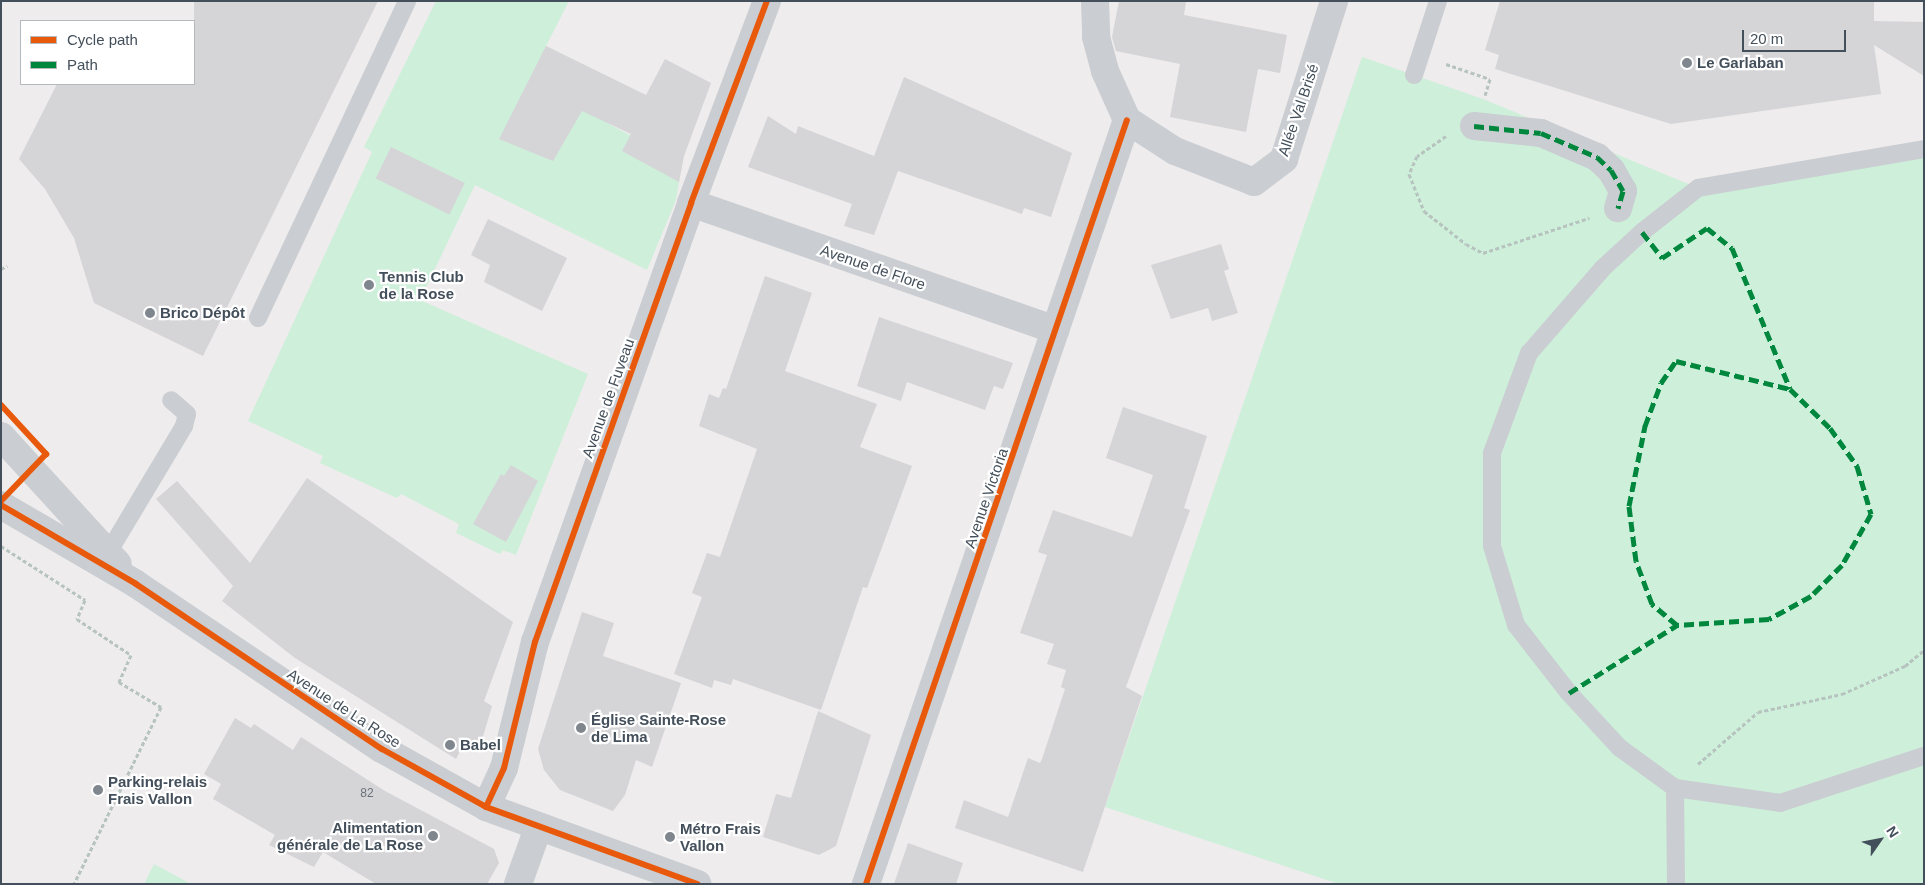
<!DOCTYPE html>
<meta charset="utf-8">
<style>
body{margin:0}
#map{position:relative;width:1925px;height:885px;overflow:hidden;background:#eeecec;font-family:Helvetica,sans-serif}
div>[style]{position:absolute}
[style*='--x']{left:calc(var(--x)*1px);top:calc(var(--y)*1px);width:calc(var(--w)*1px);rotate:calc(var(--a)*1deg)}
.green>*{inset:0;background:#ceefda}
.building>*{inset:0;background:#d5d4d7;transform-origin:0 0}
.path>*{height:3px;margin-top:-1.5px;transform-origin:0;background:repeating-linear-gradient(90deg,#b6c3bf 0 4px,transparent 0 6.5px)}
.lane>*{height:18px;margin:-9px;padding:0 9px;transform-origin:9px;border-radius:9px;background:#cacdd1}
.street>*{height:28px;margin:-14px;padding:0 14px;transform-origin:14px;border-radius:14px;background:#cacdd1}
.quiet>*{height:5px;margin-top:-2.5px;transform-origin:0;background:repeating-linear-gradient(90deg,#00873e 0 10px,transparent 0 15px)}
.cycleway>*{height:6px;margin:-3px;padding:0 3px;transform-origin:3px;border-radius:3px;background:#e8590c}
.dots>*{width:14px;height:14px;translate:-50% -50%;box-sizing:border-box;border:2px solid #fff;border-radius:50%}
span{translate:-50% -50%;white-space:nowrap;text-align:center;line-height:1.15;-webkit-text-stroke:4.5px #fff;paint-order:stroke}
.number-label{font-size:12px;color:#69727a}
.number-label span{-webkit-text-stroke-width:0}
.poi-label{font-size:15px;color:#434f5a;font-weight:700}
.left{translate:0 -50%;text-align:left}
.right{translate:-100% -50%;text-align:right}
.street-label{font-size:15px;color:#434f5a}
.frame{position:absolute;inset:0;border:2px solid #434f5a;pointer-events:none}
.legend{position:absolute;left:20px;top:20px;width:175px;height:65px;box-sizing:border-box;background:#fff;border:1px solid #b4b9bd;margin:0;padding:6px 9px;list-style:none;font-size:15px;color:#434f5a}
.legend li{display:flex;align-items:center;gap:10px;height:25px}
.legend b{width:25px;border:1px solid #b4b9bd}
.north{position:absolute;left:1855px;top:815px;width:50px;height:50px;-webkit-text-stroke:4px #fff;paint-order:stroke;rotate:57deg;font-size:14px;font-weight:700;line-height:20px;text-align:center;color:#434f5a}
.north::after{content:'';display:block;margin:auto;width:18px;height:22px;background:#434f5a;clip-path:polygon(50% 0,100% 100%,50% 72%,0 100%)}
.scale{position:absolute;left:1742px;top:30px;width:104px;height:22px;box-sizing:border-box;border:2px solid #434f5a;border-top:0;padding-left:6px;font-size:15px;line-height:18px;white-space:nowrap;color:#434f5a;-webkit-text-stroke:4px #fff;paint-order:stroke}
</style>
<div id="map">
<div class="green">
<div style="clip-path:polygon(436px 1px,569px 1px,546px 46px,628px 87px,609px 124px,682px 163px,676px 200px,647px 270px,475px 185px,420px 300px,588px 374px,516px 555px,503px 550px,500px 554px,456px 533px,459px 524px,401px 494px,397px 498px,320px 463px,323px 456px,248px 421px,372px 152px,364px 147px)"></div>
<div style="clip-path:polygon(1362px 57px,1483px 99px,1698px 188px,1924px 149px,1924px 884px,1339px 884px,1105px 807px)"></div>
<div style="clip-path:polygon(154px 864px,191px 884px,144px 884px)"></div>
</div>
<div class="building">
<div style="clip-path:polygon(194px 1px,378px 1px,203px 356px,94px 303px,74px 238px,45px 189px,19px 159px,57px 84px,194px 84px)"></div>
<div style="clip-path:polygon(1119px 1px,1186px 1px,1184px 15px,1287px 35px,1280px 73px,1258px 69px,1246px 132px,1170px 117px,1180px 64px,1116px 51px,1112px 37px)"></div>
<div style="clip-path:polygon(1500px 1px,1874px 1px,1874px 21px,1924px 22px,1924px 76px,1874px 45px,1881px 94px,1671px 124px,1495px 69px,1499px 55px,1485px 50px)"></div>
<div style="clip-path:polygon(546px 46px,646px 95px,665px 59px,711px 83px,684px 156px,679px 182px,622px 151px,631px 134px,582px 111px,553px 161px,499px 139px)"></div>
<div style="clip-path:polygon(904px 77px,1072px 153px,1051px 217px,1024px 208px,1022px 214px,898px 171px,874px 235px,844px 226px,852px 204px,748px 167px,768px 116px,796px 134px,798px 126px,874px 156px)"></div>
<div style="left:391px;top:147px;width:82px;height:35px;rotate:26deg"></div>
<div style="clip-path:polygon(488px 219px,567px 258px,542px 311px,484px 282px,490px 265px,471px 255px)"></div>
<div style="clip-path:polygon(1221px 244px,1229px 269px,1224px 271px,1238px 313px,1212px 321px,1208px 308px,1171px 319px,1151px 265px)"></div>
<div style="clip-path:polygon(765px 276px,812px 293px,785px 371px,877px 404px,860px 447px,912px 466px,867px 588px,863px 587px,821px 710px,733px 679px,731px 685px,714px 680px,712px 688px,674px 674px,702px 597px,692px 593px,707px 553px,720px 557px,757px 449px,699px 426px,709px 394px,719px 398px,723px 388px,726px 389px)"></div>
<div style="clip-path:polygon(879px 317px,1013px 363px,1003px 389px,994px 386px,985px 410px,907px 382px,901px 401px,857px 386px)"></div>
<div style="clip-path:polygon(1123px 407px,1207px 436px,1184px 508px,1190px 510px,1126px 687px,1142px 696px,1083px 872px,955px 828px,964px 800px,1008px 817px,1028px 758px,1040px 763px,1042px 759px,1065px 689px,1061px 687px,1066px 670px,1047px 664px,1054px 644px,1020px 633px,1047px 555px,1038px 552px,1053px 510px,1132px 537px,1153px 475px,1106px 458px)"></div>
<div style="clip-path:polygon(511px 465px,538px 481px,506px 542px,473px 524px,501px 474px,504px 476px)"></div>
<div style="clip-path:polygon(307px 478px,513px 622px,484px 701px,492px 706px,482px 740px,464px 744px,456px 759px,295px 658px,222px 601px,233px 586px,156px 499px,177px 481px,250px 563px)"></div>
<div style="clip-path:polygon(582px 612px,614px 623px,603px 656px,681px 683px,652px 767px,636px 760px,625px 795px,613px 811px,560px 790px,544px 770px,538px 749px)"></div>
<div style="clip-path:polygon(818px 711px,871px 735px,836px 846px,819px 855px,763px 837px,776px 794px,791px 798px)"></div>
<div style="clip-path:polygon(235px 718px,251px 728px,254px 724px,293px 750px,301px 737px,385px 791px,494px 849px,499px 863px,487px 884px,376px 884px,323px 852px,314px 867px,269px 845px,275px 835px,213px 799px,221px 784px,204px 774px)"></div>
<div style="clip-path:polygon(908px 843px,963px 863px,956px 884px,894px 884px)"></div>
</div>
<div class="path">
<div style="--x:1446;--y:64;--w:46;--a:18.8"></div>
<div style="--x:1490;--y:79;--w:17;--a:107"></div>
<div style="--x:1446;--y:136;--w:35;--a:145"></div>
<div style="--x:1417;--y:156;--w:20;--a:114"></div>
<div style="--x:1409;--y:174;--w:40;--a:68"></div>
<div style="--x:1424;--y:211;--w:53;--a:38.2"></div>
<div style="--x:1466;--y:244;--w:19;--a:28"></div>
<div style="--x:1483;--y:253;--w:112;--a:-18.3"></div>
<div style="--x:1;--y:269;--w:7;--a:-27"></div>
<div style="--x:1;--y:546;--w:100;--a:32.7"></div>
<div style="--x:85;--y:600;--w:21;--a:113"></div>
<div style="--x:77;--y:619;--w:65;--a:33.7"></div>
<div style="--x:131;--y:655;--w:30;--a:114"></div>
<div style="--x:119;--y:682;--w:49;--a:30.8"></div>
<div style="--x:161;--y:707;--w:197;--a:116.2"></div>
<div style="--x:1698;--y:764;--w:79;--a:-40.9"></div>
<div style="--x:1758;--y:712;--w:86;--a:-12.1"></div>
<div style="--x:1842;--y:694;--w:69;--a:-24"></div>
<div style="--x:1905;--y:666;--w:25;--a:-40"></div>
</div>
<div class="lane">
<div style="--x:1414;--y:75;--w:78;--a:-72"></div>
<div style="--x:1924;--y:149;--w:229;--a:170.2"></div>
<div style="--x:1698;--y:188;--w:71;--a:141.8"></div>
<div style="--x:1642;--y:232;--w:53;--a:137.3"></div>
<div style="--x:1603;--y:268;--w:113;--a:131"></div>
<div style="--x:1529;--y:353;--w:107;--a:110.3"></div>
<div style="--x:1492;--y:453;--w:93;--a:90"></div>
<div style="--x:1492;--y:546;--w:83;--a:73.1"></div>
<div style="--x:1516;--y:625;--w:86;--a:52.1"></div>
<div style="--x:1569;--y:693;--w:75;--a:47.2"></div>
<div style="--x:1620;--y:748;--w:68;--a:36"></div>
<div style="--x:1675;--y:788;--w:106;--a:8.1"></div>
<div style="--x:1780;--y:803;--w:151;--a:-18.1"></div>
<div style="--x:258;--y:318;--w:350;--a:-64.8"></div>
<div style="--x:108;--y:553;--w:148;--a:-59.1"></div>
<div style="--x:184;--y:426;--w:12;--a:-76"></div>
<div style="--x:187;--y:414;--w:21;--a:-139"></div>
<div style="--x:1675;--y:788;--w:96;--a:89.4"></div>
</div>
<div class="street">
<div style="--x:1095;--y:1;--w:36;--a:88"></div>
<div style="--x:1096;--y:37;--w:35;--a:75"></div>
<div style="--x:1105;--y:71;--w:54;--a:65.8"></div>
<div style="--x:1127;--y:120;--w:57;--a:32.9"></div>
<div style="--x:1175;--y:151;--w:85;--a:21.4"></div>
<div style="--x:1254;--y:182;--w:38;--a:-37"></div>
<div style="--x:1284;--y:159;--w:166;--a:-72.4"></div>
<div style="--x:1474;--y:126;--w:67;--a:6"></div>
<div style="--x:1541;--y:133;--w:61;--a:23.2"></div>
<div style="--x:1597;--y:157;--w:19;--a:43"></div>
<div style="--x:1611;--y:170;--w:24;--a:60"></div>
<div style="--x:1623;--y:191;--w:18;--a:106"></div>
<div style="--x:691;--y:203;--w:386;--a:19.2"></div>
<div style="--x:1;--y:436;--w:173;--a:47.6"></div>
<div style="--x:1;--y:505;--w:156;--a:30.3"></div>
<div style="--x:136;--y:584;--w:296;--a:33.9"></div>
<div style="--x:382;--y:749;--w:119;--a:29.1"></div>
<div style="--x:486;--y:807;--w:225;--a:20"></div>
<div style="--x:486;--y:807;--w:43;--a:-65.2"></div>
<div style="--x:504;--y:768;--w:130;--a:-76.2"></div>
<div style="--x:535;--y:642;--w:466;--a:-70.4"></div>
<div style="--x:691;--y:203;--w:216;--a:-69.4"></div>
<div style="--x:518;--y:884;--w:59;--a:-70.3"></div>
<div style="--x:866;--y:884;--w:807;--a:-71.14"></div>
</div>
<div class="quiet">
<div style="--x:1474;--y:126;--w:67;--a:6"></div>
<div style="--x:1541;--y:133;--w:61;--a:23.2"></div>
<div style="--x:1597;--y:157;--w:19;--a:43"></div>
<div style="--x:1611;--y:170;--w:24;--a:60"></div>
<div style="--x:1623;--y:191;--w:18;--a:106"></div>
<div style="--x:1642;--y:232;--w:33;--a:52"></div>
<div style="--x:1662;--y:258;--w:54;--a:-33.7"></div>
<div style="--x:1707;--y:228;--w:32;--a:39"></div>
<div style="--x:1732;--y:248;--w:152;--a:67.6"></div>
<div style="--x:1790;--y:389;--w:56;--a:44.3"></div>
<div style="--x:1830;--y:428;--w:47;--a:54.6"></div>
<div style="--x:1857;--y:466;--w:50;--a:73.7"></div>
<div style="--x:1871;--y:514;--w:59;--a:119.6"></div>
<div style="--x:1842;--y:565;--w:44;--a:135"></div>
<div style="--x:1811;--y:596;--w:48;--a:151.3"></div>
<div style="--x:1769;--y:619;--w:92;--a:176.3"></div>
<div style="--x:1677;--y:625;--w:33;--a:-140"></div>
<div style="--x:1652;--y:604;--w:46;--a:-110.4"></div>
<div style="--x:1636;--y:561;--w:55;--a:-97.3"></div>
<div style="--x:1629;--y:506;--w:82;--a:-78.7"></div>
<div style="--x:1645;--y:426;--w:46;--a:-69.6"></div>
<div style="--x:1661;--y:383;--w:27;--a:-56"></div>
<div style="--x:1676;--y:361;--w:117;--a:13.8"></div>
<div style="--x:1569;--y:693;--w:128;--a:-32.2"></div>
</div>
<div class="cycleway">
<div style="--x:1;--y:405;--w:67;--a:47.4"></div>
<div style="--x:46;--y:454;--w:65;--a:133.8"></div>
<div style="--x:1;--y:505;--w:156;--a:30.3"></div>
<div style="--x:136;--y:584;--w:296;--a:33.9"></div>
<div style="--x:382;--y:749;--w:119;--a:29.1"></div>
<div style="--x:486;--y:807;--w:225;--a:20"></div>
<div style="--x:486;--y:807;--w:43;--a:-65.2"></div>
<div style="--x:504;--y:768;--w:130;--a:-76.2"></div>
<div style="--x:535;--y:642;--w:466;--a:-70.4"></div>
<div style="--x:691;--y:203;--w:216;--a:-69.4"></div>
<div style="--x:866;--y:884;--w:807;--a:-71.14"></div>
</div>
<div class="dots">
<div style="left:1687px;top:63px;background:#7f868d"></div>
<div style="left:369px;top:285px;background:#7f868d"></div>
<div style="left:150px;top:313px;background:#7f868d"></div>
<div style="left:581px;top:728px;background:#7f868d"></div>
<div style="left:450px;top:745px;background:#7f868d"></div>
<div style="left:98px;top:790px;background:#7f868d"></div>
<div style="left:433px;top:836px;background:#7f868d"></div>
<div style="left:670px;top:837px;background:#7f868d"></div>
</div>
<div class="number-label">
<span style="left:367px;top:794px">82</span>
</div>
<div class="poi-label">
<span class="left" style="left:1697px;top:63px">Le Garlaban</span>
<span class="left" style="left:379px;top:285px">Tennis Club<br>de la Rose</span>
<span class="left" style="left:160px;top:313px">Brico Dépôt</span>
<span class="left" style="left:591px;top:728px">Église Sainte-Rose<br>de Lima</span>
<span class="left" style="left:460px;top:745px">Babel</span>
<span class="left" style="left:108px;top:790px">Parking-relais<br>Frais Vallon</span>
<span class="right" style="left:423px;top:836px">Alimentation<br>générale de La Rose</span>
<span class="left" style="left:680px;top:837px">Métro Frais<br>Vallon</span>
</div>
<div class="street-label">
<span style="left:1298px;top:110px;rotate:-71deg">Allée Val Brisé</span>
<span style="left:873px;top:267px;rotate:19deg">Avenue de Flore</span>
<span style="left:608px;top:398px;rotate:-70deg">Avenue de Fuveau</span>
<span style="left:986px;top:498px;rotate:-71deg">Avenue Victoria</span>
<span style="left:344px;top:708px;rotate:33deg">Avenue de La Rose</span>
</div>
<div class="frame"></div>
<ul class="legend">
<li><b style="height:6px;background:#e8590c"></b>Cycle path</li>
<li><b style="height:6px;background:#00873e"></b>Path</li>
</ul>
<div class="north">N</div>
<div class="scale">20 m</div>
</div>
